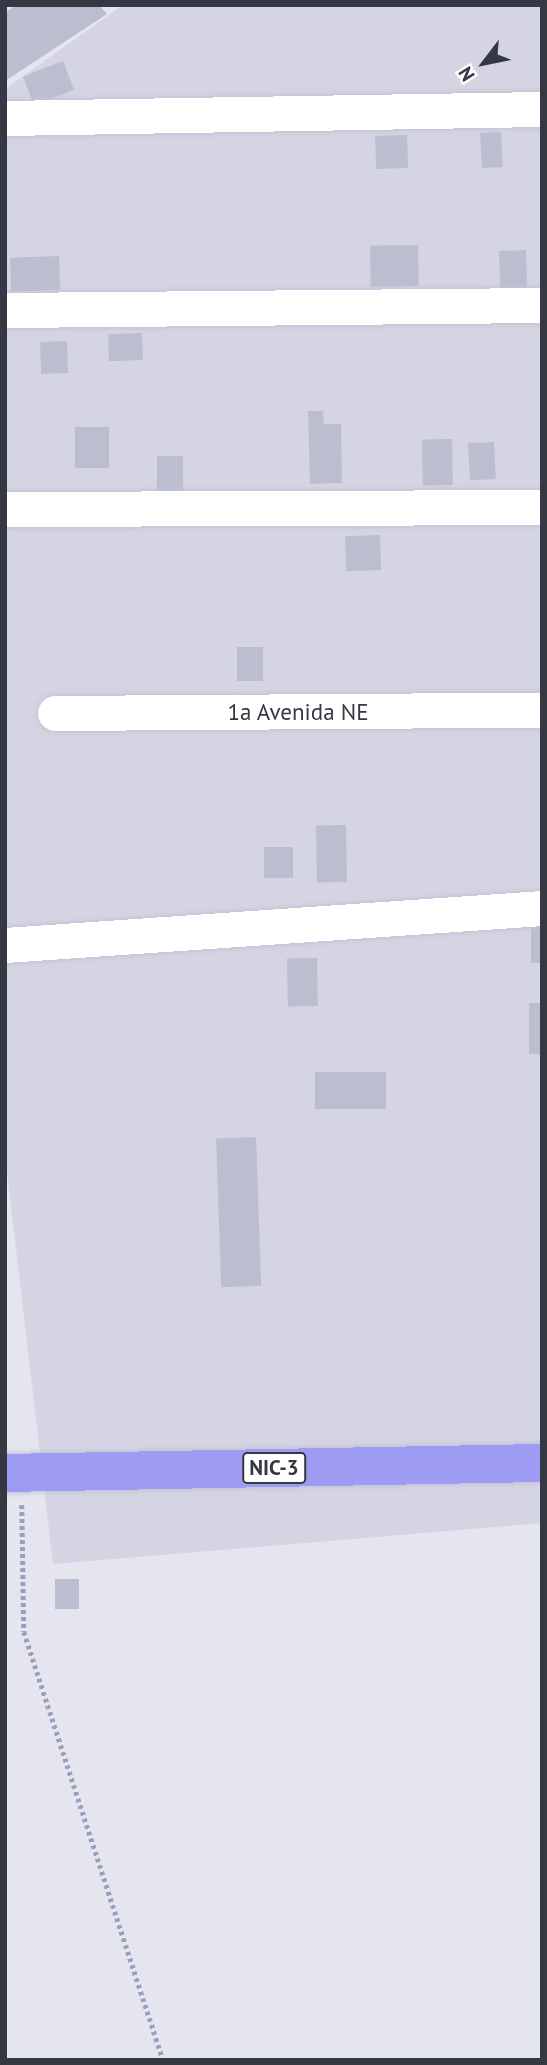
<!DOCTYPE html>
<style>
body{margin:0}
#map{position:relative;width:547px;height:2065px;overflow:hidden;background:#e5e5f0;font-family:"PT Sans",sans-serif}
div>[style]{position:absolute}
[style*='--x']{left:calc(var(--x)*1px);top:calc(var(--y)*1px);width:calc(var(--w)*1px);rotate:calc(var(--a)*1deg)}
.residential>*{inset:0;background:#d4d4e3}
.building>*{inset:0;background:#bcbed0;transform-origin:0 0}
.path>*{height:4.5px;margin-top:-2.25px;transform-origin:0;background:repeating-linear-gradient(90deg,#9c9eba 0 3.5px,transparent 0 7px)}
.roads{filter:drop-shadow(0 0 2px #c3c4d5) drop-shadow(0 0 2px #c3c4d5)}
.minor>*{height:35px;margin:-17.5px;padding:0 17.5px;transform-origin:17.5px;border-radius:17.5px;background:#fff}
.major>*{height:38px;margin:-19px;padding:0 19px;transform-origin:19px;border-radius:19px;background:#9d9cf2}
span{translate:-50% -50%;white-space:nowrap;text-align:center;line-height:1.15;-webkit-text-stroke:7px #fff;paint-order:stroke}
.shield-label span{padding:2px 5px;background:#fff;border:2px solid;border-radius:5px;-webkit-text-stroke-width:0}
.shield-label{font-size:21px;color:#353742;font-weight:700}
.street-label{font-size:23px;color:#353742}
.frame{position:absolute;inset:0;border:7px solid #353742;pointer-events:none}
.north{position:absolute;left:449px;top:28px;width:70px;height:70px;-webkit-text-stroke:5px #fff;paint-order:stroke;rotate:238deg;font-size:19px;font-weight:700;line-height:28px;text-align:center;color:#353742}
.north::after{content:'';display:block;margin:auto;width:24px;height:32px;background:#353742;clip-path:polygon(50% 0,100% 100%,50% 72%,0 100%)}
</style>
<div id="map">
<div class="residential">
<div style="clip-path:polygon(123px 5px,542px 5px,542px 1523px,53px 1564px,5px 1155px,5px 89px)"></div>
</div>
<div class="building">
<div style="clip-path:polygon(16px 5px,99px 5px,107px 14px,5px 81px,5px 13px)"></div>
<div style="left:63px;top:61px;width:31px;height:43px;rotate:69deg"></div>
<div style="left:501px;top:132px;width:35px;height:21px;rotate:87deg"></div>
<div style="left:407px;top:135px;width:33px;height:32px;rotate:88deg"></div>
<div style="left:418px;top:245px;width:41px;height:48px;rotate:89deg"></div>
<div style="left:526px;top:250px;width:38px;height:27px;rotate:88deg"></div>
<div style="left:59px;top:256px;width:34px;height:49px;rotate:88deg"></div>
<div style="left:142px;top:333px;width:27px;height:34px;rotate:88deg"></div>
<div style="left:67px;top:341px;width:32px;height:27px;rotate:88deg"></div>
<div style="clip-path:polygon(308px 411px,323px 411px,324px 424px,341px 424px,342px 483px,310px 484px)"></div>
<div style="left:75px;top:427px;width:34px;height:41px"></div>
<div style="left:452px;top:439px;width:46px;height:30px;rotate:89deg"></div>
<div style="left:494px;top:442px;width:37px;height:26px;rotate:87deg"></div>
<div style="left:157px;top:456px;width:26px;height:40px"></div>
<div style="left:380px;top:535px;width:35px;height:35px;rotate:88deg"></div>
<div style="left:237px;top:647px;width:26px;height:34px"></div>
<div style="left:346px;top:825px;width:57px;height:30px;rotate:89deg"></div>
<div style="left:264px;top:847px;width:29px;height:31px"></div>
<div style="left:542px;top:924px;width:39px;height:11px;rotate:90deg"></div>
<div style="left:317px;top:958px;width:48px;height:30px;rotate:89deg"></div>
<div style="left:529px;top:1003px;width:13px;height:51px"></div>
<div style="left:386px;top:1072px;width:37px;height:71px;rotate:90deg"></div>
<div style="left:256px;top:1137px;width:149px;height:40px;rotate:88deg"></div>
<div style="left:55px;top:1579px;width:24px;height:30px"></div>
</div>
<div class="path">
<div style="--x:22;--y:1505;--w:127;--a:89.1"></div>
<div style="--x:24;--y:1632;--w:450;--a:72"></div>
</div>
<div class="roads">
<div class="minor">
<div style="--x:5;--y:118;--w:537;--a:-0.96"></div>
<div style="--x:5;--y:310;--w:537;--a:-0.53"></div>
<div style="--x:5;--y:509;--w:537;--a:-0.21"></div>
<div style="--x:55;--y:713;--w:487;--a:-0.4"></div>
<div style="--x:5;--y:945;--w:538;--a:-3.94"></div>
</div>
<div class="major">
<div style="--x:5;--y:1473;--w:537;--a:-1.07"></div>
</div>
</div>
<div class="shield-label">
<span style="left:274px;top:1468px">NIC-3</span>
</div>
<div class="street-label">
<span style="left:298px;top:712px">1a Avenida NE</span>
</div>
<div class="frame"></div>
<div class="north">N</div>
</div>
